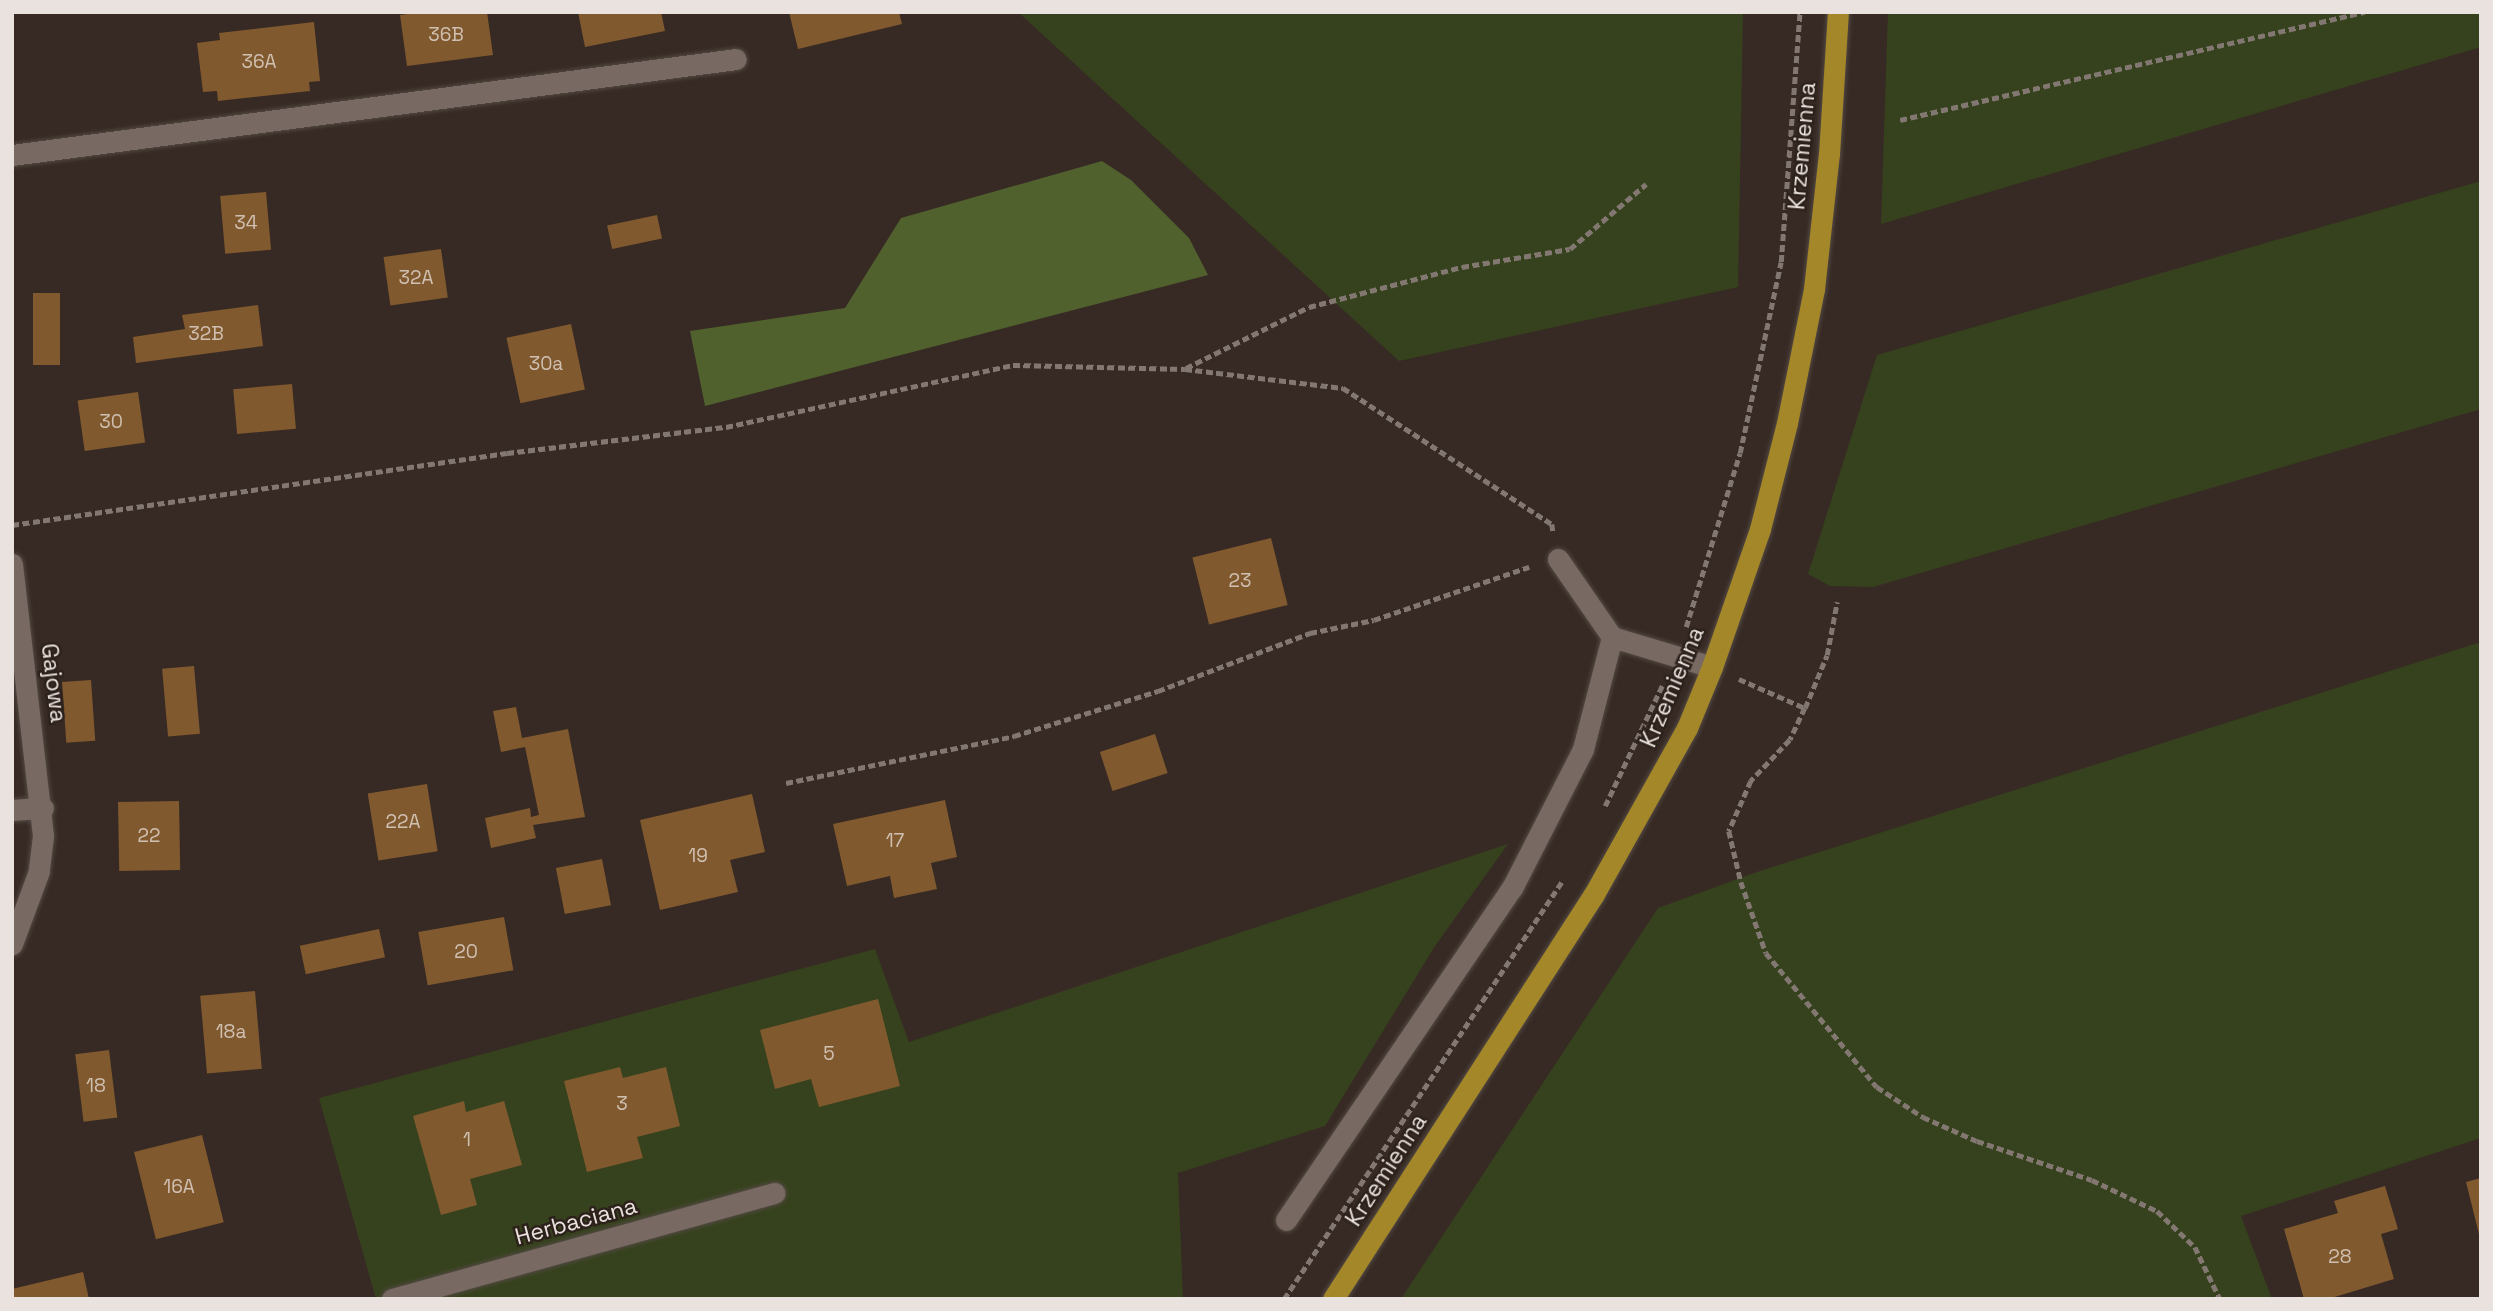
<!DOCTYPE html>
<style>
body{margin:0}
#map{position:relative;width:2493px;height:1311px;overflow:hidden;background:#372a24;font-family:"Space Grotesk",sans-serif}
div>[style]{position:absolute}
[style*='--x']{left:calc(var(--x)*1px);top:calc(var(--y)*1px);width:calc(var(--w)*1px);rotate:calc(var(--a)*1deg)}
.green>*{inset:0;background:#36421d}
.forest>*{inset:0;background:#50612e}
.building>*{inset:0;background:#80592e;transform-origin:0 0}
.path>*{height:4.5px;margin-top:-2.25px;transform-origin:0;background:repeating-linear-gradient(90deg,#827771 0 7px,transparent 0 10.5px)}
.roads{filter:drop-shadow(0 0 2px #534943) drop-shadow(0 0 2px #534943)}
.minor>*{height:21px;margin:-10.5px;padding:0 10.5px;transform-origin:10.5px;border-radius:10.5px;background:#786a63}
.major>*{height:21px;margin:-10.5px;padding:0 10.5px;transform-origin:10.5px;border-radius:10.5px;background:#a48728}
span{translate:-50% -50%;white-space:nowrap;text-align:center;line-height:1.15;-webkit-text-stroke:5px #2d211b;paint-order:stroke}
.number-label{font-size:19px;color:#d0c0b2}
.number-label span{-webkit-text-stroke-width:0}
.street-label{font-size:23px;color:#eae2de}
.frame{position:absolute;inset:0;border:14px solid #eae2de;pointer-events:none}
</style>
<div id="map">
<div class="green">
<div style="clip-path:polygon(1018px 12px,1743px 12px,1738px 287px,1399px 361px)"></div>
<div style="clip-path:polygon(1888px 12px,2481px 12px,2481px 47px,1881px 224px)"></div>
<div style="clip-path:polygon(2481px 181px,2481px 409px,1873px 587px,1830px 586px,1808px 574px,1877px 355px)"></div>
<div style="clip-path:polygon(2481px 642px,2481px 1138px,2241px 1216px,2272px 1299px,1401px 1299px,1658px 908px,1757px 872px)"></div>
<div style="clip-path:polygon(1508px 844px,1435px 946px,1325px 1126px,1178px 1173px,1183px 1299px,376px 1299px,319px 1098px,875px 949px,909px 1042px)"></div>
</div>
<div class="forest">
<div style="clip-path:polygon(1102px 161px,1131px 180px,1189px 238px,1208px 275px,705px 406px,690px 331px,845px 308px,901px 218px)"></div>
</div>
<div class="building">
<div style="clip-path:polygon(422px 12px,487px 12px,493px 55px,407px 66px,400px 15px)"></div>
<div style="clip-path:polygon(578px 12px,661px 12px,665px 31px,585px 47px)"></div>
<div style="clip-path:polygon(789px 12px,899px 12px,902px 24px,798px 49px)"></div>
<div style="clip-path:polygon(314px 22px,320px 81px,309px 82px,310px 91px,218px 101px,217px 91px,203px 92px,197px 43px,220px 40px,219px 33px)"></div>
<div style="left:266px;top:192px;width:58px;height:46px;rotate:85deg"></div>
<div style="left:657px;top:215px;width:24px;height:51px;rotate:78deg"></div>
<div style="left:441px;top:249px;width:49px;height:58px;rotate:82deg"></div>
<div style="left:33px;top:293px;width:27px;height:72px"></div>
<div style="clip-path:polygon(258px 305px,263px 346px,136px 363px,133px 337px,185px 329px,182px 315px)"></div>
<div style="left:571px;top:324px;width:67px;height:66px;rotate:78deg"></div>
<div style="left:292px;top:384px;width:45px;height:59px;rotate:85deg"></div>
<div style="left:138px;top:392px;width:51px;height:61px;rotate:82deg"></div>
<div style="left:1271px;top:538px;width:69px;height:81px;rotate:76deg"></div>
<div style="left:194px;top:666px;width:68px;height:32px;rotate:85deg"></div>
<div style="left:91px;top:680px;width:61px;height:29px;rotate:86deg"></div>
<div style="clip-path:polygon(516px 707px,522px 738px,568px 729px,585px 817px,533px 825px,536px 838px,491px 848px,485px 818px,530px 808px,531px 817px,539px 815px,525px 747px,501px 752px,493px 711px)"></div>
<div style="left:1155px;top:734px;width:41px;height:58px;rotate:72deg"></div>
<div style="left:427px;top:784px;width:68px;height:60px;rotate:81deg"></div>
<div style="clip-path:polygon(752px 794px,765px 852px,730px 860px,738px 892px,660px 910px,640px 820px)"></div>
<div style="clip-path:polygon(945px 800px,957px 857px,931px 863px,937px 889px,894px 898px,890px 876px,847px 886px,833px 824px)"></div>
<div style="left:179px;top:801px;width:69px;height:61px;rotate:89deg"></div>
<div style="left:602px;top:859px;width:47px;height:47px;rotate:79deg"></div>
<div style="left:504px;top:917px;width:54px;height:87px;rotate:80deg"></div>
<div style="left:379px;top:929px;width:29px;height:81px;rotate:78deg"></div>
<div style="left:255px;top:991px;width:78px;height:55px;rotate:85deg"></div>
<div style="clip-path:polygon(878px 999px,900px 1086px,819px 1107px,811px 1079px,775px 1089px,760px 1030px)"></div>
<div style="left:109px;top:1050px;width:68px;height:34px;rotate:83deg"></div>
<div style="clip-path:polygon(620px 1067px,623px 1078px,666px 1067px,680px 1126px,637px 1137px,643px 1158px,587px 1172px,564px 1081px)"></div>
<div style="clip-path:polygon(464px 1101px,466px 1112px,504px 1101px,522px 1165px,470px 1179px,477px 1205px,441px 1215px,413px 1116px)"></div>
<div style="left:202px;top:1135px;width:90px;height:70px;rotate:76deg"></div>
<div style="clip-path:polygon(2481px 1178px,2481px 1238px,2480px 1238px,2466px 1182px)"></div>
<div style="clip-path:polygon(2385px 1186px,2398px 1229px,2381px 1234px,2394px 1279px,2328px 1299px,2304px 1299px,2284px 1229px,2338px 1213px,2334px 1201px)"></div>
<div style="clip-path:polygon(83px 1272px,89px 1299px,12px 1299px,12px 1289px)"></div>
</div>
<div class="path">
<div style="--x:1900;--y:120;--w:477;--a:-13.1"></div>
<div style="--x:1186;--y:368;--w:137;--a:-26.4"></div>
<div style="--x:1309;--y:307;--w:158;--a:-14.7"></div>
<div style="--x:1462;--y:267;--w:109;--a:-9.5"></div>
<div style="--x:1570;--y:249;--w:100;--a:-40.5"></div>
<div style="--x:12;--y:525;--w:500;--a:-8.28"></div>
<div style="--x:507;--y:453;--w:221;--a:-6.8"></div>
<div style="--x:726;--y:427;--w:294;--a:-12.2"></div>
<div style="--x:1013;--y:365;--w:172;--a:1.3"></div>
<div style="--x:1185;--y:369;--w:159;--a:6.9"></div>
<div style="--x:1343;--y:388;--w:249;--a:33.1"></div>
<div style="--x:1552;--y:524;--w:7;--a:82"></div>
<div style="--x:1686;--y:627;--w:182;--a:-72.8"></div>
<div style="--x:1740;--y:453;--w:195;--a:-77.9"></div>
<div style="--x:1781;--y:262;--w:251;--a:-85.7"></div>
<div style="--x:1739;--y:679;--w:72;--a:23.7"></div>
<div style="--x:1805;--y:708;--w:35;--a:115"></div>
<div style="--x:1790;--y:740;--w:57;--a:133.6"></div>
<div style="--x:1751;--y:781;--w:55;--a:113.7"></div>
<div style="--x:1729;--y:831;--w:52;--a:76.8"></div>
<div style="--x:1741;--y:882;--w:75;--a:70.6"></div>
<div style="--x:1766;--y:953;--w:174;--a:50.4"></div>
<div style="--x:1877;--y:1087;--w:55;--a:33.1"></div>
<div style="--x:1923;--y:1117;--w:59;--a:24"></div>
<div style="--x:1977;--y:1141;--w:121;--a:18.7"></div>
<div style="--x:2092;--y:1180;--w:72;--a:25.5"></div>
<div style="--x:2157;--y:1211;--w:52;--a:43.5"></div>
<div style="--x:2195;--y:1247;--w:58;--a:64.3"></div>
<div style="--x:1805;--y:708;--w:57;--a:-67.5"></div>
<div style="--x:1827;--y:655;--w:54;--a:-79.3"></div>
<div style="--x:786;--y:783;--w:233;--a:-11.6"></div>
<div style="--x:1014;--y:736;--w:151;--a:-17.4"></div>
<div style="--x:1158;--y:691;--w:163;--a:-20.9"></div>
<div style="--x:1310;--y:633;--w:65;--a:-11.5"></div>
<div style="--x:1374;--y:620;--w:164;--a:-18.9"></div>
<div style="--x:1605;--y:806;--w:135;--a:-64.6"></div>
<div style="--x:1284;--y:1299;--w:503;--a:-56.34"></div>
</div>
<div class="roads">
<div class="minor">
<div style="--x:12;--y:155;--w:730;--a:-7.55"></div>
<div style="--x:1558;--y:559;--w:95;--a:55.3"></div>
<div style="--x:1612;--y:637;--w:104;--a:16.7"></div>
<div style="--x:12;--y:564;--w:274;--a:83.5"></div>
<div style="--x:43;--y:836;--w:35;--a:97"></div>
<div style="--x:39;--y:871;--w:78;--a:110.3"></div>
<div style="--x:12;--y:810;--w:31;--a:-4"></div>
<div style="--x:1286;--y:1220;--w:402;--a:-55.8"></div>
<div style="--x:1512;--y:888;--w:156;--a:-62.9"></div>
<div style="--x:1583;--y:749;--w:116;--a:-75.5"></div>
<div style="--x:392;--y:1299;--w:397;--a:-15.5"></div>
</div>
<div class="major">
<div style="--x:1333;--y:1299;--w:480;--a:-57.2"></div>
<div style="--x:1593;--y:896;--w:193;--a:-60.8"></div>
<div style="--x:1687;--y:728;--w:66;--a:-67.7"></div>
<div style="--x:1712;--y:667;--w:146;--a:-70.8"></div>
<div style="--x:1760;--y:529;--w:109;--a:-75.7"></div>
<div style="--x:1787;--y:423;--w:137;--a:-78.6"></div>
<div style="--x:1814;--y:289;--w:136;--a:-83.7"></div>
<div style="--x:1829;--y:154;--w:142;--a:-86.4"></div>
</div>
</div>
<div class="number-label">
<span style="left:446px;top:35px">36B</span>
<span style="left:259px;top:62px">36A</span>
<span style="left:246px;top:223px">34</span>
<span style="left:416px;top:278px">32A</span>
<span style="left:206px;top:334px">32B</span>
<span style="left:546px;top:364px">30a</span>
<span style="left:111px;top:422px">30</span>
<span style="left:1240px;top:581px">23</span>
<span style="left:403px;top:822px">22A</span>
<span style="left:149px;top:836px">22</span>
<span style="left:895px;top:841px">17</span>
<span style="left:698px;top:856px">19</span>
<span style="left:466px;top:952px">20</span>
<span style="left:231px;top:1032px">18a</span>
<span style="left:829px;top:1054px">5</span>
<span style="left:96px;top:1086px">18</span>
<span style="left:622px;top:1104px">3</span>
<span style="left:467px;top:1140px">1</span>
<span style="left:179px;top:1187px">16A</span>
<span style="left:2340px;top:1257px">28</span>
</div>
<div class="street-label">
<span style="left:1802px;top:146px;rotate:-85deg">Krzemienna</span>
<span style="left:54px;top:683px;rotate:83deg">Gajowa</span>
<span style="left:1672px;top:687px;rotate:-67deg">Krzemienna</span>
<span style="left:1386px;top:1170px;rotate:-57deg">Krzemienna</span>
<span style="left:576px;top:1221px;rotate:-15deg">Herbaciana</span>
</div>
<div class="frame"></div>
</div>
